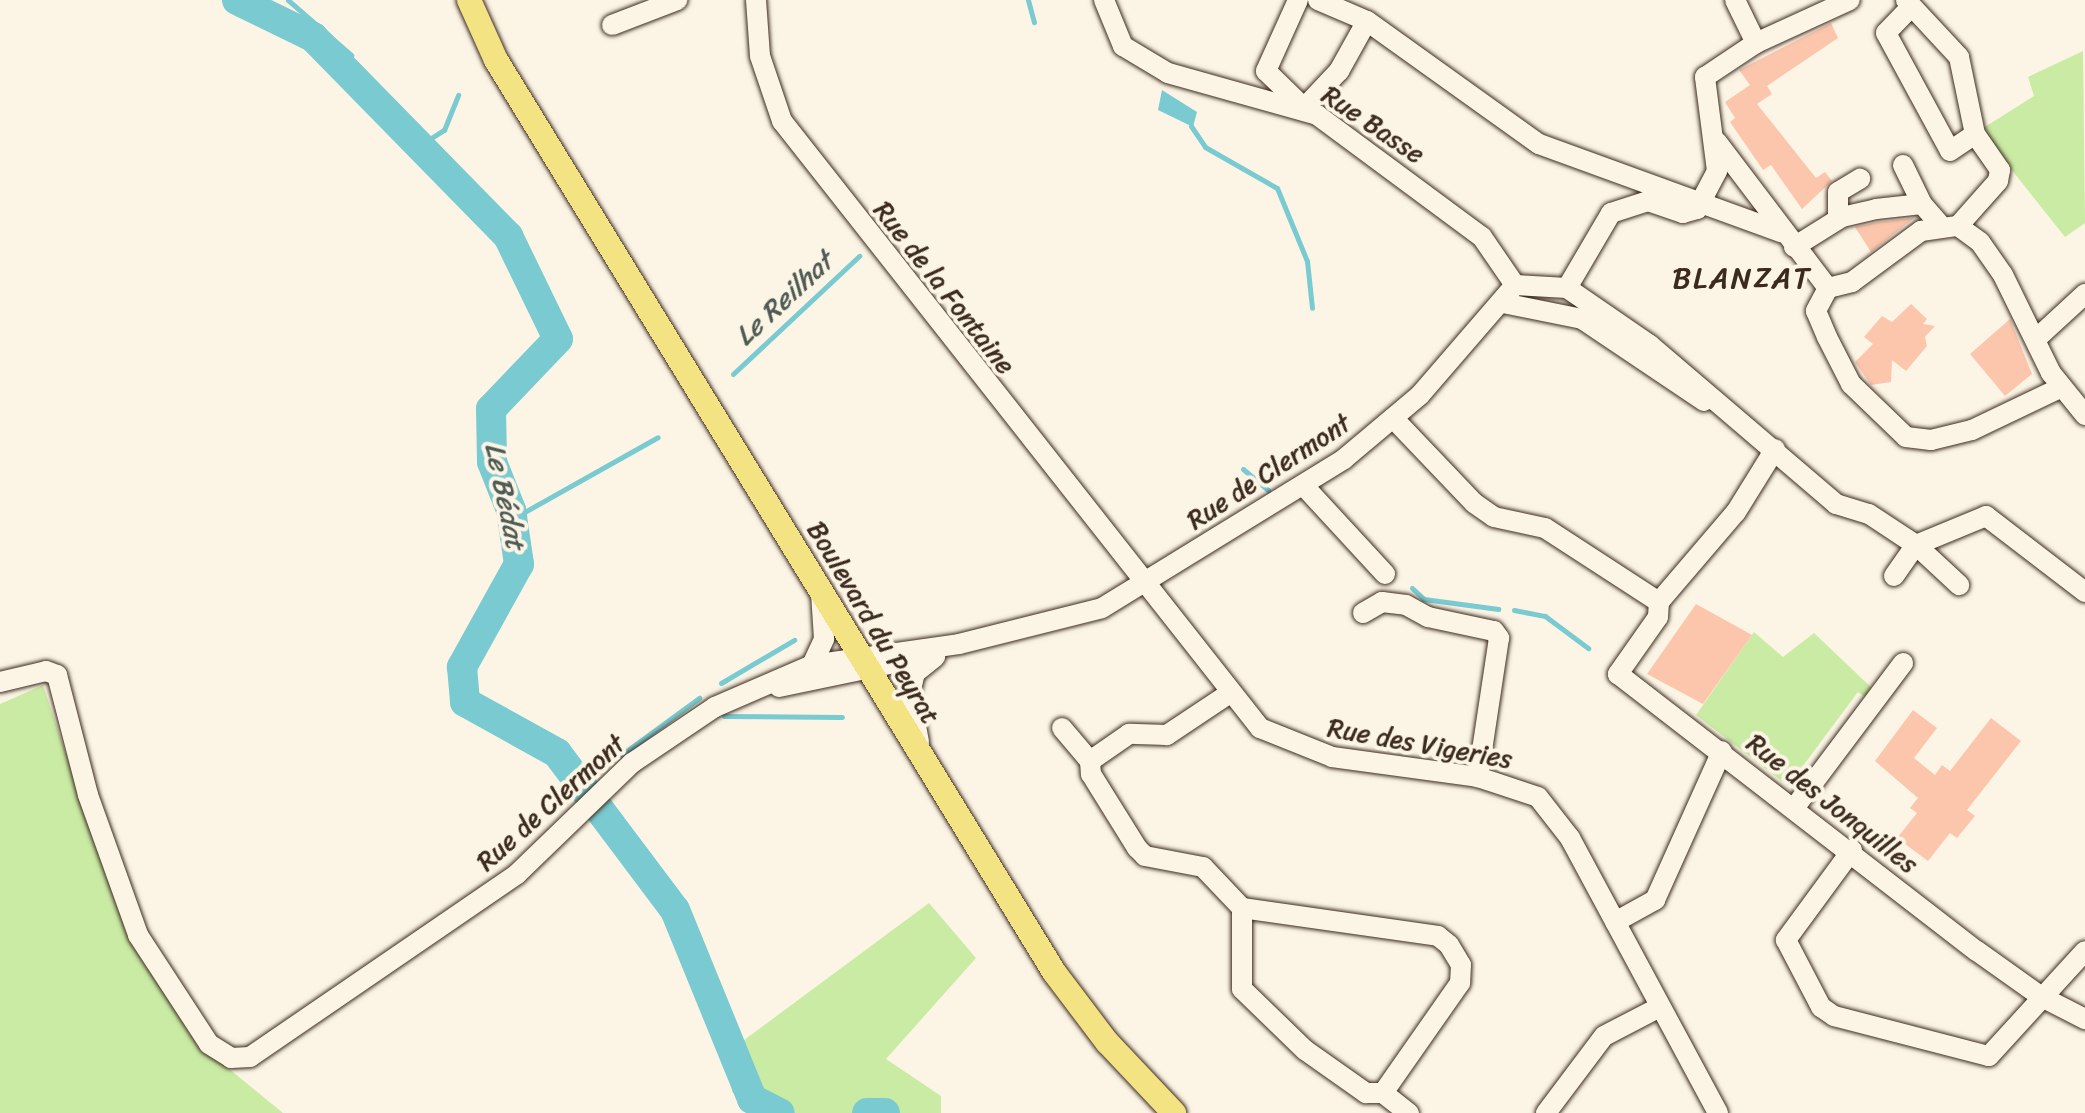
<!DOCTYPE html>
<meta charset="utf-8">
<style>
body{margin:0}
#map{position:relative;width:2085px;height:1113px;overflow:hidden;background:#fcf5e5;font-family:Sriracha,sans-serif}
div>[style]{position:absolute}
[style*='--x']{left:calc(var(--x)*1px);top:calc(var(--y)*1px);width:calc(var(--w)*1px);rotate:calc(var(--a)*1deg)}
.green>*{inset:0;background:#caeba4}
.water>*{inset:0;background:#79cad1}
.stream>*{height:5px;margin:-2.5px;padding:0 2.5px;transform-origin:2.5px;border-radius:2.5px;background:#79cad1}
.river>*{height:30px;margin:-15px;padding:0 15px;transform-origin:15px;border-radius:15px;background:#79cad1}
.building>*{inset:0;background:#fcc6ad}
.roads{filter:drop-shadow(0 0 2px #3b2a1e) drop-shadow(0 0 2px #3b2a1e)}
.minor>*{height:20px;margin:-10px;padding:0 10px;transform-origin:10px;border-radius:10px;background:#fcf5e5}
.major>*{height:24px;margin:-12px;padding:0 12px;transform-origin:12px;border-radius:12px;background:#f4e382}
span{translate:-50% -50%;white-space:nowrap;text-align:center;line-height:1.15;-webkit-text-stroke:8px #fcf5e5;paint-order:stroke}
.street-label{font-size:26px;color:#3b2a1e}
.water-label{font-size:28px;color:#4e5a54;font-style:italic}
.quarter-label{font-size:30px;color:#3b2a1e;letter-spacing:2px}
</style>
<div id="map">
<div class="green">
<div style="clip-path:polygon(2083px 51px,2085px 223px,2065px 237px,1980px 130px,2034px 96px,2028px 77px)"></div>
<div style="clip-path:polygon(1754px 632px,1783px 657px,1814px 633px,1873px 689px,1868px 699px,1858px 692px,1788px 786px,1696px 715px)"></div>
<div style="clip-path:polygon(43px 685px,118px 910px,171px 1003px,228px 1068px,283px 1113px,0 1113px,0 704px)"></div>
<div style="clip-path:polygon(929px 903px,976px 958px,886px 1059px,941px 1096px,941px 1113px,762px 1113px,732px 1092px,728px 1052px)"></div>
</div>
<div class="water">
<div style="clip-path:polygon(1162px 90px,1197px 112px,1193px 127px,1158px 110px)"></div>
</div>
<div class="stream">
<div style="--x:288;--y:0;--w:84;--a:41.1"></div>
<div style="--x:1028;--y:0;--w:23;--a:75"></div>
<div style="--x:1191;--y:126;--w:25;--a:56"></div>
<div style="--x:1205;--y:147;--w:83;--a:29.7"></div>
<div style="--x:1277;--y:188;--w:79;--a:67.7"></div>
<div style="--x:1307;--y:261;--w:47;--a:83.9"></div>
<div style="--x:419;--y:146;--w:30;--a:-33"></div>
<div style="--x:444;--y:130;--w:38;--a:-68"></div>
<div style="--x:733;--y:374;--w:173;--a:-43.1"></div>
<div style="--x:1243;--y:469;--w:33;--a:40"></div>
<div style="--x:512;--y:519;--w:167;--a:-29.3"></div>
<div style="--x:1412;--y:588;--w:16;--a:43"></div>
<div style="--x:1424;--y:599;--w:75;--a:7.7"></div>
<div style="--x:1514;--y:610;--w:32;--a:11"></div>
<div style="--x:1545;--y:616;--w:54;--a:36.7"></div>
<div style="--x:721;--y:683;--w:85;--a:-30.5"></div>
<div style="--x:724;--y:716;--w:118;--a:0.5"></div>
<div style="--x:621;--y:755;--w:97;--a:-36.2"></div>
<div style="--x:596;--y:792;--w:13;--a:-129"></div>
<div style="--x:588;--y:782;--w:13;--a:-42"></div>
</div>
<div class="river">
<div style="--x:237;--y:0;--w:85;--a:26"></div>
<div style="--x:313;--y:37;--w:279;--a:45.6"></div>
<div style="--x:508;--y:236;--w:114;--a:64.1"></div>
<div style="--x:558;--y:339;--w:97;--a:133.7"></div>
<div style="--x:491;--y:409;--w:53;--a:88.9"></div>
<div style="--x:492;--y:462;--w:52;--a:68.4"></div>
<div style="--x:511;--y:510;--w:55;--a:81.6"></div>
<div style="--x:519;--y:564;--w:118;--a:119"></div>
<div style="--x:462;--y:667;--w:35;--a:85"></div>
<div style="--x:465;--y:702;--w:105;--a:29"></div>
<div style="--x:557;--y:753;--w:196;--a:53.1"></div>
<div style="--x:675;--y:910;--w:204;--a:67.8"></div>
<div style="--x:752;--y:1099;--w:31;--a:27"></div>
<div style="--x:867;--y:1113;--w:18;--a:0"></div>
</div>
<div class="building">
<div style="clip-path:polygon(1831px 23px,1838px 38px,1767px 86px,1772px 94px,1757px 104px,1816px 178px,1825px 172px,1832px 181px,1802px 209px,1771px 165px,1763px 170px,1730px 122px,1735px 118px,1725px 102px,1750px 85px,1739px 70px)"></div>
<div style="clip-path:polygon(1914px 218px,1871px 252px,1855px 227px,1878px 222px)"></div>
<div style="clip-path:polygon(1911px 304px,1927px 319px,1923px 324px,1935px 326px,1925px 337px,1927px 346px,1906px 371px,1892px 360px,1891px 382px,1871px 385px,1855px 362px,1873px 344px,1864px 337px,1882px 316px,1892px 322px)"></div>
<div style="clip-path:polygon(2010px 319px,2032px 374px,2005px 396px,1970px 354px)"></div>
<div style="clip-path:polygon(1696px 604px,1752px 635px,1703px 704px,1647px 674px)"></div>
<div style="clip-path:polygon(1913px 710px,1937px 728px,1914px 758px,1935px 775px,1942px 765px,1950px 771px,1991px 718px,2021px 741px,1967px 810px,1975px 816px,1957px 838px,1950px 833px,1928px 861px,1897px 838px,1917px 813px,1910px 808px,1918px 798px,1875px 761px)"></div>
</div>
<div class="roads">
<div class="minor">
<div style="--x:756;--y:0;--w:56;--a:85.9"></div>
<div style="--x:760;--y:56;--w:69;--a:71.3"></div>
<div style="--x:782;--y:121;--w:773;--a:51.78"></div>
<div style="--x:1260;--y:728;--w:78;--a:21.9"></div>
<div style="--x:1332;--y:757;--w:147;--a:7.8"></div>
<div style="--x:1478;--y:777;--w:63;--a:18.4"></div>
<div style="--x:1538;--y:797;--w:52;--a:52"></div>
<div style="--x:1570;--y:838;--w:312;--a:61.7"></div>
<div style="--x:1104;--y:0;--w:50;--a:67.6"></div>
<div style="--x:1123;--y:46;--w:52;--a:31"></div>
<div style="--x:1168;--y:73;--w:155;--a:15.7"></div>
<div style="--x:1317;--y:115;--w:205;--a:36.5"></div>
<div style="--x:1482;--y:237;--w:58;--a:55.5"></div>
<div style="--x:1298;--y:0;--w:78;--a:114.3"></div>
<div style="--x:1266;--y:71;--w:53;--a:44.2"></div>
<div style="--x:1304;--y:108;--w:51;--a:-46.6"></div>
<div style="--x:1339;--y:71;--w:57;--a:-60.8"></div>
<div style="--x:1318;--y:0;--w:53;--a:23.2"></div>
<div style="--x:1367;--y:21;--w:211;--a:35.6"></div>
<div style="--x:1539;--y:144;--w:258;--a:20"></div>
<div style="--x:1735;--y:0;--w:48;--a:64"></div>
<div style="--x:1906;--y:0;--w:78;--a:47.1"></div>
<div style="--x:1959;--y:57;--w:79;--a:78.3"></div>
<div style="--x:1975;--y:134;--w:44;--a:55.2"></div>
<div style="--x:2000;--y:170;--w:11;--a:100"></div>
<div style="--x:1998;--y:181;--w:60;--a:131.6"></div>
<div style="--x:1909;--y:9;--w:33;--a:134"></div>
<div style="--x:1886;--y:33;--w:134;--a:61.5"></div>
<div style="--x:1950;--y:151;--w:30;--a:-34"></div>
<div style="--x:612;--y:25;--w:70;--a:-21"></div>
<div style="--x:1717;--y:142;--w:183;--a:52.8"></div>
<div style="--x:1903;--y:165;--w:43;--a:64"></div>
<div style="--x:1838;--y:219;--w:27;--a:-90"></div>
<div style="--x:1838;--y:192;--w:26;--a:-31"></div>
<div style="--x:1794;--y:247;--w:57;--a:-32"></div>
<div style="--x:1842;--y:217;--w:35;--a:-13"></div>
<div style="--x:1876;--y:209;--w:46;--a:-6.2"></div>
<div style="--x:1922;--y:204;--w:28;--a:49"></div>
<div style="--x:1567;--y:288;--w:101;--a:34.5"></div>
<div style="--x:1650;--y:345;--w:245;--a:40.5"></div>
<div style="--x:1836;--y:504;--w:34;--a:17"></div>
<div style="--x:1869;--y:514;--w:56;--a:33.4"></div>
<div style="--x:1916;--y:545;--w:76;--a:-22.5"></div>
<div style="--x:1986;--y:516;--w:125;--a:37.5"></div>
<div style="--x:1828;--y:288;--w:25;--a:-14"></div>
<div style="--x:1852;--y:282;--w:86;--a:-36.5"></div>
<div style="--x:1921;--y:231;--w:37;--a:-8"></div>
<div style="--x:1958;--y:226;--w:27;--a:36"></div>
<div style="--x:1980;--y:242;--w:40;--a:55.1"></div>
<div style="--x:2003;--y:275;--w:109;--a:63.9"></div>
<div style="--x:2051;--y:373;--w:54;--a:51"></div>
<div style="--x:1828;--y:288;--w:26;--a:118"></div>
<div style="--x:1816;--y:311;--w:28;--a:67"></div>
<div style="--x:1827;--y:337;--w:53;--a:62.9"></div>
<div style="--x:1851;--y:384;--w:76;--a:43.9"></div>
<div style="--x:1906;--y:437;--w:25;--a:7"></div>
<div style="--x:1931;--y:440;--w:42;--a:-13.7"></div>
<div style="--x:1972;--y:430;--w:98;--a:-25.5"></div>
<div style="--x:1503;--y:303;--w:81;--a:11.4"></div>
<div style="--x:1582;--y:319;--w:147;--a:33.9"></div>
<div style="--x:2036;--y:339;--w:67;--a:-42.6"></div>
<div style="--x:1393;--y:418;--w:117;--a:46.4"></div>
<div style="--x:1474;--y:503;--w:24;--a:35"></div>
<div style="--x:1494;--y:517;--w:52;--a:12.2"></div>
<div style="--x:1545;--y:528;--w:136;--a:33"></div>
<div style="--x:1303;--y:485;--w:121;--a:47.3"></div>
<div style="--x:1894;--y:576;--w:38;--a:-55"></div>
<div style="--x:1916;--y:545;--w:59;--a:42.9"></div>
<div style="--x:1659;--y:602;--w:15;--a:94"></div>
<div style="--x:1658;--y:617;--w:70;--a:125.1"></div>
<div style="--x:1618;--y:674;--w:453;--a:37.7"></div>
<div style="--x:1977;--y:951;--w:77;--a:35.5"></div>
<div style="--x:2040;--y:996;--w:51;--a:27.1"></div>
<div style="--x:1659;--y:602;--w:118;--a:-49.5"></div>
<div style="--x:1736;--y:512;--w:74;--a:-58.2"></div>
<div style="--x:1363;--y:613;--w:22;--a:-30"></div>
<div style="--x:1382;--y:602;--w:24;--a:7"></div>
<div style="--x:1406;--y:605;--w:25;--a:29"></div>
<div style="--x:1428;--y:617;--w:67;--a:12"></div>
<div style="--x:1494;--y:631;--w:9;--a:54"></div>
<div style="--x:1499;--y:638;--w:141;--a:98.6"></div>
<div style="--x:812;--y:665;--w:29;--a:-65"></div>
<div style="--x:824;--y:639;--w:46;--a:-93.7"></div>
<div style="--x:0;--y:682;--w:47;--a:-13.4"></div>
<div style="--x:46;--y:671;--w:12;--a:20"></div>
<div style="--x:57;--y:675;--w:124;--a:75.5"></div>
<div style="--x:88;--y:795;--w:149;--a:70.3"></div>
<div style="--x:138;--y:935;--w:130;--a:56.9"></div>
<div style="--x:209;--y:1044;--w:26;--a:32"></div>
<div style="--x:231;--y:1058;--w:19;--a:-3"></div>
<div style="--x:250;--y:1057;--w:324;--a:-34.4"></div>
<div style="--x:517;--y:874;--w:160;--a:-44"></div>
<div style="--x:632;--y:763;--w:100;--a:-34"></div>
<div style="--x:715;--y:707;--w:106;--a:-23.4"></div>
<div style="--x:812;--y:665;--w:148;--a:-8.1"></div>
<div style="--x:959;--y:644;--w:147;--a:-14.1"></div>
<div style="--x:1102;--y:608;--w:284;--a:-31.6"></div>
<div style="--x:1344;--y:459;--w:99;--a:-40.1"></div>
<div style="--x:1420;--y:395;--w:145;--a:-49.2"></div>
<div style="--x:1515;--y:285;--w:52;--a:3.3"></div>
<div style="--x:1567;--y:288;--w:87;--a:-59.6"></div>
<div style="--x:1611;--y:213;--w:39;--a:-18"></div>
<div style="--x:1648;--y:201;--w:37;--a:19"></div>
<div style="--x:1683;--y:213;--w:15;--a:-16"></div>
<div style="--x:1697;--y:209;--w:43;--a:-62.2"></div>
<div style="--x:1717;--y:171;--w:95;--a:-97.3"></div>
<div style="--x:1705;--y:77;--w:61;--a:-33.7"></div>
<div style="--x:1756;--y:43;--w:103;--a:-24.6"></div>
<div style="--x:779;--y:687;--w:156;--a:-11.8"></div>
<div style="--x:1230;--y:693;--w:76;--a:146.3"></div>
<div style="--x:1167;--y:735;--w:38;--a:-178"></div>
<div style="--x:1129;--y:734;--w:47;--a:145.3"></div>
<div style="--x:1090;--y:761;--w:13;--a:86"></div>
<div style="--x:1091;--y:774;--w:87;--a:58.1"></div>
<div style="--x:1137;--y:848;--w:11;--a:45"></div>
<div style="--x:1145;--y:856;--w:59;--a:10.7"></div>
<div style="--x:1203;--y:867;--w:57;--a:46.4"></div>
<div style="--x:1242;--y:908;--w:81;--a:90"></div>
<div style="--x:1242;--y:989;--w:88;--a:44.1"></div>
<div style="--x:1305;--y:1050;--w:75;--a:35.2"></div>
<div style="--x:1366;--y:1093;--w:17;--a:0"></div>
<div style="--x:1383;--y:1093;--w:33;--a:38"></div>
<div style="--x:1062;--y:728;--w:43;--a:49.7"></div>
<div style="--x:919;--y:742;--w:49;--a:-100.6"></div>
<div style="--x:910;--y:694;--w:22;--a:-77"></div>
<div style="--x:915;--y:673;--w:26;--a:-39"></div>
<div style="--x:1795;--y:807;--w:180;--a:-53.1"></div>
<div style="--x:1852;--y:850;--w:112;--a:126.3"></div>
<div style="--x:1786;--y:940;--w:76;--a:62.4"></div>
<div style="--x:1821;--y:1007;--w:16;--a:35"></div>
<div style="--x:1834;--y:1016;--w:160;--a:14.5"></div>
<div style="--x:1989;--y:1056;--w:142;--a:-47.6"></div>
<div style="--x:1242;--y:908;--w:198;--a:8.1"></div>
<div style="--x:1438;--y:936;--w:14;--a:39"></div>
<div style="--x:1449;--y:945;--w:23;--a:59"></div>
<div style="--x:1461;--y:965;--w:18;--a:93"></div>
<div style="--x:1460;--y:983;--w:134;--a:125"></div>
<div style="--x:1615;--y:922;--w:46;--a:-28.8"></div>
<div style="--x:1655;--y:900;--w:163;--a:-65.8"></div>
<div style="--x:1546;--y:1113;--w:96;--a:-53"></div>
<div style="--x:1604;--y:1036;--w:61;--a:-27.4"></div>
</div>
<div class="major">
<div style="--x:469;--y:0;--w:66;--a:65.8"></div>
<div style="--x:496;--y:60;--w:1069;--a:58.54"></div>
<div style="--x:1054;--y:972;--w:88;--a:52.9"></div>
<div style="--x:1107;--y:1042;--w:98;--a:46.7"></div>
</div>
</div>
<div class="street-label">
<span style="left:1373px;top:125px;rotate:34deg">Rue Basse</span>
<span style="left:944px;top:288px;rotate:52deg">Rue de la Fontaine</span>
<span style="left:1269px;top:472px;rotate:-33deg">Rue de Clermont</span>
<span style="left:873px;top:623px;rotate:59deg">Boulevard du Peyrat</span>
<span style="left:1420px;top:744px;rotate:10deg">Rue des Vigeries</span>
<span style="left:551px;top:803px;rotate:-42deg">Rue de Clermont</span>
<span style="left:1832px;top:804px;rotate:38deg">Rue des Jonquilles</span>
</div>
<div class="water-label">
<span style="left:784px;top:299px;rotate:-43deg">Le Reilhat</span>
<span style="left:505px;top:496px;rotate:78deg">Le Bédat</span>
</div>
<div class="quarter-label">
<span style="left:1742px;top:278px">BLANZAT</span>
</div>
</div>
